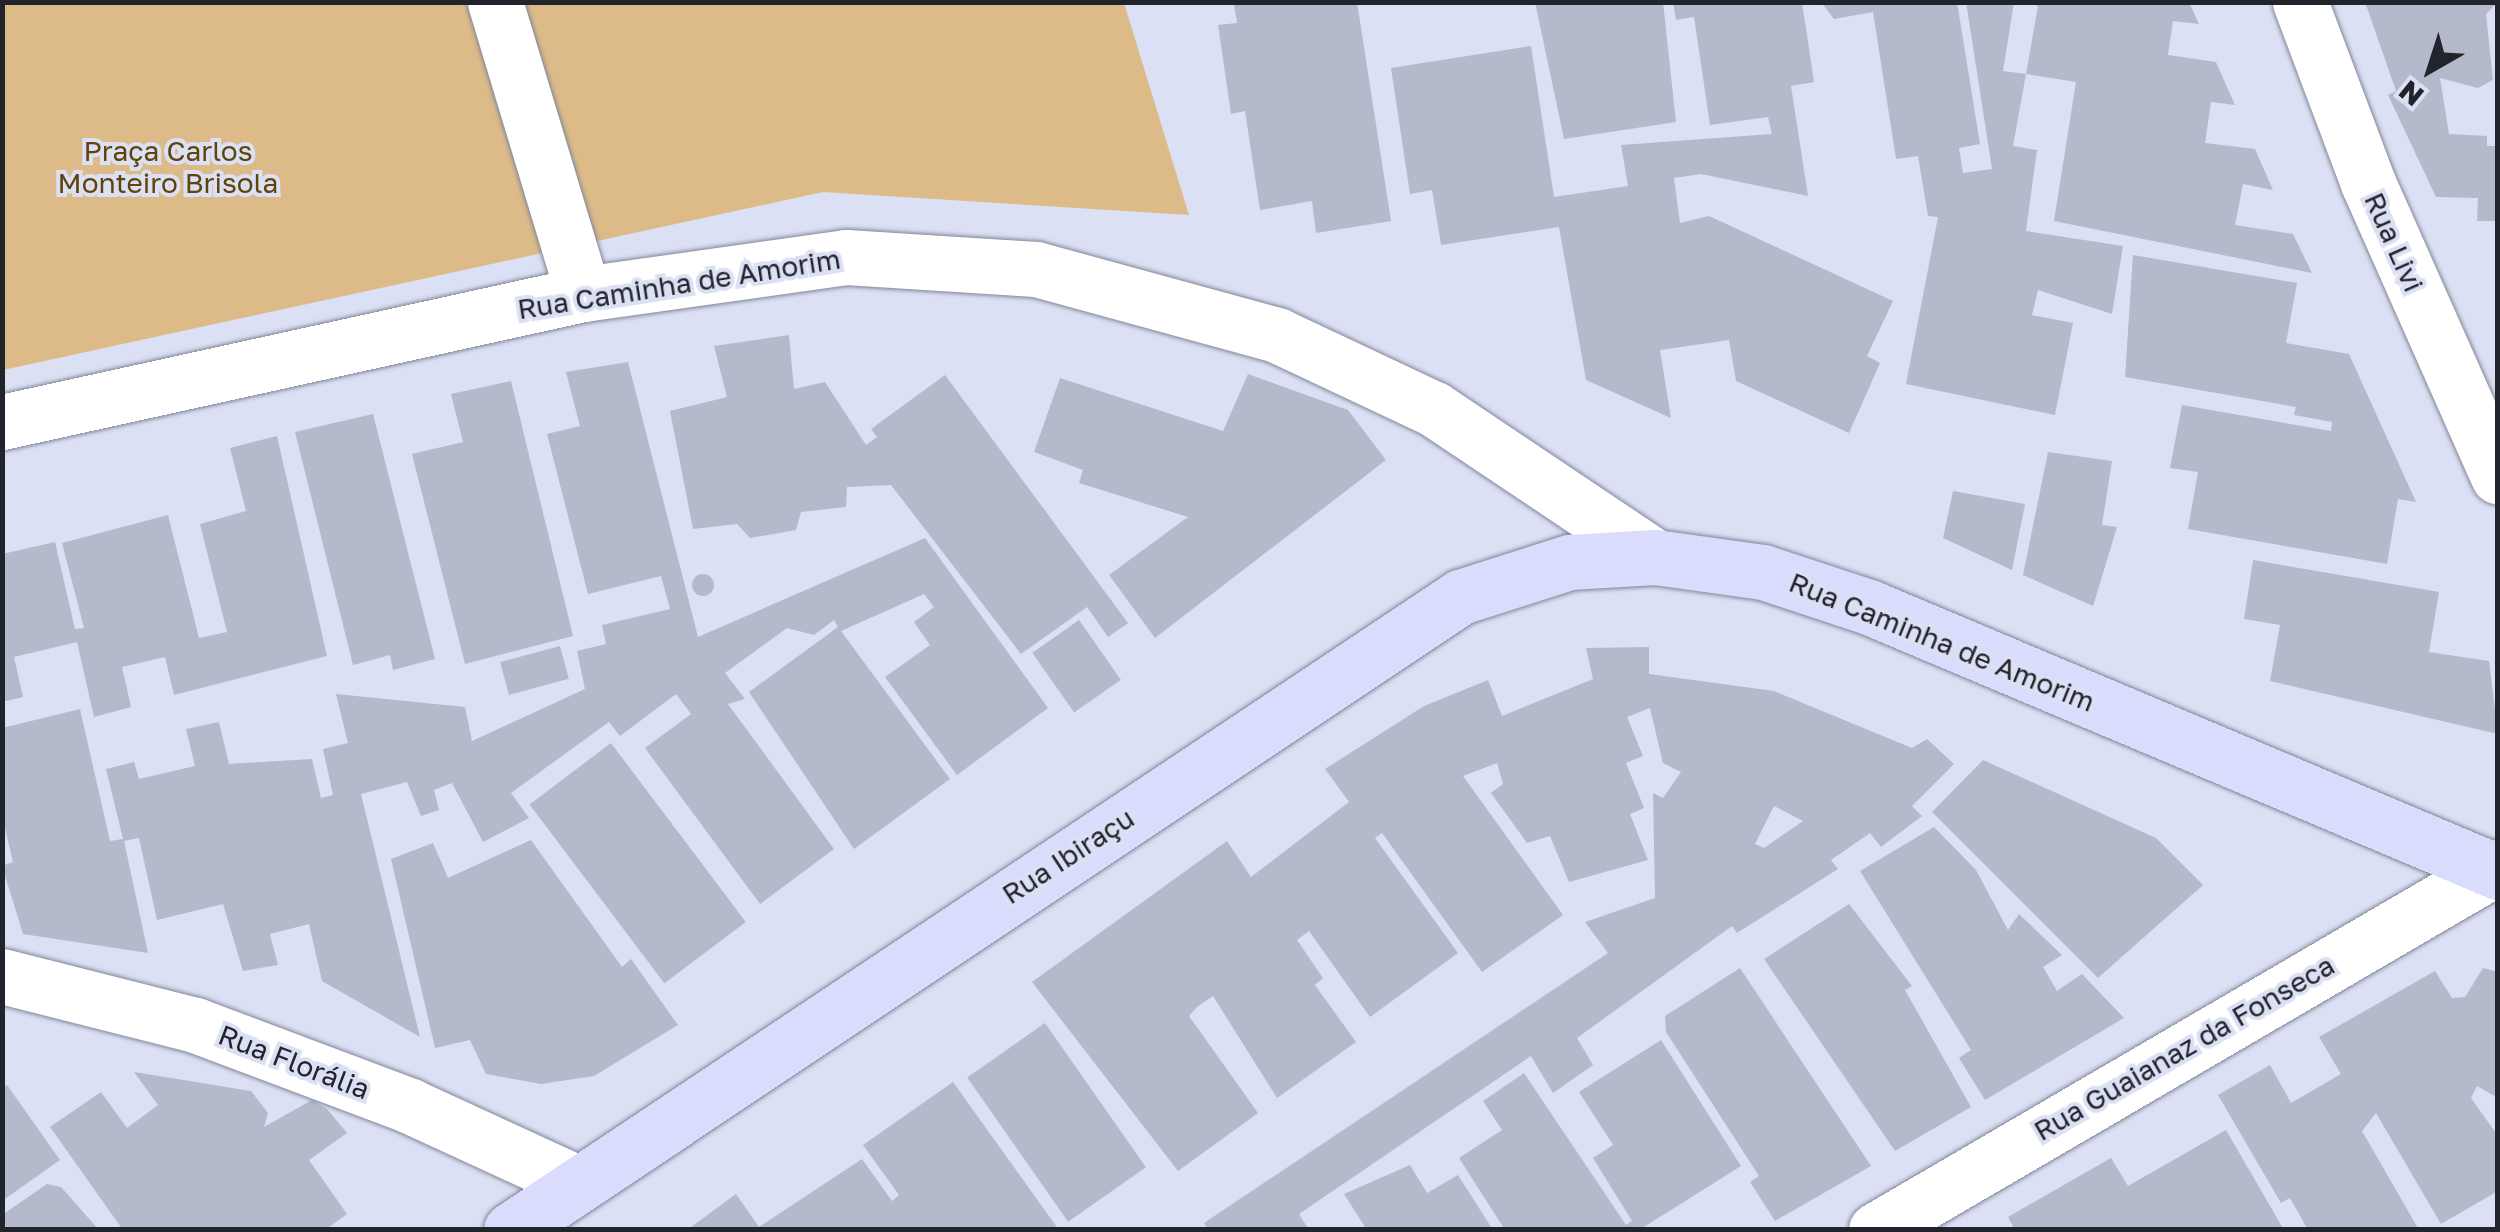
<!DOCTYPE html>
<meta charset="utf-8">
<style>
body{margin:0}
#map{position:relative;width:2500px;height:1232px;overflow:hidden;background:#dbe0f4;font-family:"Golos Text",sans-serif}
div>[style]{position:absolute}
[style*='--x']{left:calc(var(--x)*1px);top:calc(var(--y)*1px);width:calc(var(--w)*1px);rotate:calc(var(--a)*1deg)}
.green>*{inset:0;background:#dcbb88}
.building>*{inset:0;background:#b5b9cc;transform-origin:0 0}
.round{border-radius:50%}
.roads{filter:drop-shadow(0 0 2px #828698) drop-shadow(0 0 2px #828698)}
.street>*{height:55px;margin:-27.5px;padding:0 27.5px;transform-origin:27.5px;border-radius:27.5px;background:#fff}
.secondary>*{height:55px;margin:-27.5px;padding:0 27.5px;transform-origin:27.5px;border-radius:27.5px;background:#d9dcfd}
span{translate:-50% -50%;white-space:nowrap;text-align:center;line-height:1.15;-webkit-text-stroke:8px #dbe0f4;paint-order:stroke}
.park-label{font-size:28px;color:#61440a}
.street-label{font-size:28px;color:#22242b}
.frame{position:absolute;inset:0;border:5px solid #22242b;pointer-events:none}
.north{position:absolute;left:2380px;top:20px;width:100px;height:100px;-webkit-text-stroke:8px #dbe0f4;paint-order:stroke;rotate:219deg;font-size:28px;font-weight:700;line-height:40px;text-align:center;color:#22242b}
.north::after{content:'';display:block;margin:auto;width:35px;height:45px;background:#22242b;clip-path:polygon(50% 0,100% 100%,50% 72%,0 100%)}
</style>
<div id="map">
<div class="green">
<div style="clip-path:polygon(2px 3px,1124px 3px,1189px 215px,823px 192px,3px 370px)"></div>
</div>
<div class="building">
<div style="clip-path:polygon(1357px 2px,1391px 221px,1316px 233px,1312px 201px,1260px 210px,1245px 111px,1231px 114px,1218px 25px,1237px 23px,1234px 5px)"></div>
<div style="clip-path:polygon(1535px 2px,1663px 2px,1676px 122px,1564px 139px)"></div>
<div style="clip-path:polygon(1673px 2px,1802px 2px,1814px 82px,1791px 86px,1808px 196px,1701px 174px,1674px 178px,1680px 223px,1709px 216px,1893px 301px,1867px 356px,1880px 363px,1849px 433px,1736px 381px,1729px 340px,1660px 350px,1671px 418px,1586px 380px,1559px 227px,1441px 245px,1432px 190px,1410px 194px,1391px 68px,1531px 46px,1554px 197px,1628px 186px,1621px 145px,1772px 134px,1768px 117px,1710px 125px,1694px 17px,1676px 20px)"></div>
<div style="clip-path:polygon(1821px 2px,1957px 2px,1980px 144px,1959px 148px,1963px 173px,1992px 169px,1966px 2px,2014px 2px,2003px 71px,2026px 74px,2013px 146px,2037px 150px,2026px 231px,2123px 246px,2112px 314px,2038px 290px,2032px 315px,2073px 323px,2055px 415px,1906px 384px,1938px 217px,1928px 216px,1918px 156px,1896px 159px,1873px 12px,1834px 19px)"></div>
<div style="clip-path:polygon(2030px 2px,2189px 2px,2199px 24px,2173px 21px,2168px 55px,2216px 62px,2235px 105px,2211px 102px,2205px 143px,2255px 149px,2273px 190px,2243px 184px,2235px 225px,2293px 234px,2312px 273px,2054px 221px,2076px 82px,2026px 74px,2038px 6px)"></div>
<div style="clip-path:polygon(2365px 2px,2498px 2px,2486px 14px,2493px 80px,2478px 88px,2440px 78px,2449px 134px,2487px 136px,2487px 146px,2498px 146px,2498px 221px,2477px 221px,2478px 198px,2436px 197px,2388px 95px,2396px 91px)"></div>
<div style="clip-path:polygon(2133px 255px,2297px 283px,2286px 343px,2349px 354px,2416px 502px,2398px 499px,2387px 564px,2188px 529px,2198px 472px,2170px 468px,2182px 405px,2331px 431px,2332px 422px,2294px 415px,2296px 407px,2125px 377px)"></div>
<div style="clip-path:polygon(789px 335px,794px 389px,825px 382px,866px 445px,877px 437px,871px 429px,945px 375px,1128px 623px,1108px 637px,1087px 607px,1021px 654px,891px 485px,847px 487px,846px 507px,801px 512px,796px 530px,750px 538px,737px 524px,693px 529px,670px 411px,727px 397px,714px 346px)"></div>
<div style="clip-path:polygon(628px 362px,698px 637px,925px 538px,1048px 708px,957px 775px,885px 677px,930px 645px,914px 622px,934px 607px,924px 594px,841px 631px,950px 779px,854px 849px,749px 692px,838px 627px,834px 620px,814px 635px,787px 628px,725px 673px,745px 699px,728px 704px,834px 849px,760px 904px,645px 748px,691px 714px,676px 694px,620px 736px,609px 722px,511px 793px,529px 818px,483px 842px,452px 783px,434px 790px,439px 810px,421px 816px,407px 782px,361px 794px,420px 1037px,322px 981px,309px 924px,270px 934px,278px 965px,243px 971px,223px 904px,157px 920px,139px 838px,124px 841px,148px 953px,23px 934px,2px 866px,13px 862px,2px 816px,2px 728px,80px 709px,110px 841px,123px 839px,106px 769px,134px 762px,139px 779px,195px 766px,186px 729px,219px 722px,229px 764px,312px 759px,321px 798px,333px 795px,323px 749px,348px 743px,336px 694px,465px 707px,472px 741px,585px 689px,577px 651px,606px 644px,602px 625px,670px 609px,661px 576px,588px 594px,547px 434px,580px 426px,566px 372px)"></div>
<div style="clip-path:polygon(1248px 374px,1348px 410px,1386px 460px,1155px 638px,1109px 575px,1188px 517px,1079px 483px,1083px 470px,1034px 452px,1060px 378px,1223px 431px)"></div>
<div style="clip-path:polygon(511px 381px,573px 636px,465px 664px,412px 454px,463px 442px,451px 394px)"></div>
<div style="clip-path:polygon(373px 414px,435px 659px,393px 670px,390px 655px,353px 665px,295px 432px)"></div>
<div style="clip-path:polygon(277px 436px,327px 656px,174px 695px,165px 657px,122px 667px,131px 707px,94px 717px,77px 642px,14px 657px,23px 697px,2px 702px,2px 554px,55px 542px,75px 629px,84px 628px,62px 543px,168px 515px,199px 638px,227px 632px,200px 524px,246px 511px,230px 448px)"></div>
<div style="clip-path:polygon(2048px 452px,2112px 461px,2102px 525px,2117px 527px,2093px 606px,2023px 575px)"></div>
<div style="clip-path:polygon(1953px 491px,2025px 504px,2012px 570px,1943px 538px)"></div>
<div style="clip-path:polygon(2253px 560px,2439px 592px,2429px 652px,2489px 661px,2498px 734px,2270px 681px,2280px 625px,2244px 619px)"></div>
<div class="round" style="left:692px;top:574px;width:22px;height:22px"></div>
<div style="left:1079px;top:620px;width:73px;height:57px;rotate:55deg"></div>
<div style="left:560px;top:646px;width:34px;height:62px;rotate:75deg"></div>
<div style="clip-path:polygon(evenodd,1649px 647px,1649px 674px,1774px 691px,1912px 748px,1927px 739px,1954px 764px,1912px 806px,1922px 816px,1881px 847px,1870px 833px,1831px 860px,1838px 869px,1737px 933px,1732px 926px,1577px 1038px,1593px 1065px,1553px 1093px,1531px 1056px,1299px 1214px,1309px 1230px,1208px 1230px,1204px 1223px,1608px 953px,1585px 922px,1655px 898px,1653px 793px,1663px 798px,1681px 772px,1663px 763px,1650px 708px,1627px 717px,1643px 756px,1626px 763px,1644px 808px,1630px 814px,1648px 860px,1569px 882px,1550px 836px,1527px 843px,1491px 793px,1503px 784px,1497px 763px,1463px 776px,1563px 915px,1482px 972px,1382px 833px,1375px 838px,1458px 953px,1370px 1017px,1309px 931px,1297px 940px,1323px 978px,1315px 985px,1356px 1042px,1277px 1098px,1213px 996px,1197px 1007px,1189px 1016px,1258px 1113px,1178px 1171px,1032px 982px,1227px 841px,1251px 877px,1349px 802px,1325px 769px,1424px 706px,1488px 680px,1502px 716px,1593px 679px,1586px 648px,1649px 647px,1774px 806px,1803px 821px,1764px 848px,1755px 844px,1774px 806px)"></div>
<div style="left:611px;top:743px;width:224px;height:102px;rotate:53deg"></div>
<div style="clip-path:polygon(1983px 760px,2156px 838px,2203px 885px,2098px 978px,1932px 812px)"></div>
<div style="clip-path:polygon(1934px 827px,1976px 870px,2008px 930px,2019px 914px,2062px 955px,2043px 967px,2057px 991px,2082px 974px,2124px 1018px,1985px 1100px,1959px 1058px,1971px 1050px,1860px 871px)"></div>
<div style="clip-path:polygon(531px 840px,622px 967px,631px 959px,678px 1025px,594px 1076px,541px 1084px,486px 1074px,470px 1040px,435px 1048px,391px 859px,433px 843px,448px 878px)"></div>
<div style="clip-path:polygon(1849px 904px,1912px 986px,1905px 990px,1971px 1107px,1895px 1151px,1764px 959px)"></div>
<div style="clip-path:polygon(1740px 968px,1871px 1166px,1775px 1221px,1750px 1182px,1759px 1176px,1666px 1032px,1665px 1016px)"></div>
<div style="clip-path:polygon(2483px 968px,2498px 972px,2498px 1098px,2477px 1086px,2471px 1098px,2498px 1136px,2498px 1191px,2441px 1224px,2376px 1113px,2362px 1131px,2419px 1230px,2308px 1230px,2290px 1198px,2281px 1203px,2218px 1095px,2270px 1065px,2291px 1103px,2341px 1074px,2319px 1037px,2435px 971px,2452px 998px,2465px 997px)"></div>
<div style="left:1045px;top:1023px;width:176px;height:95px;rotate:55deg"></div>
<div style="clip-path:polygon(1661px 1040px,1741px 1166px,1639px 1230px,1505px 1230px,1459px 1158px,1502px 1130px,1483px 1101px,1524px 1073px,1626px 1225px,1632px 1221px,1593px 1158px,1613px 1145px,1579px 1092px)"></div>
<div style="clip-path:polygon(134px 1072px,251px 1091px,268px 1113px,264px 1127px,312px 1100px,327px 1109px,347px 1133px,309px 1160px,347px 1214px,325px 1230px,123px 1230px,50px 1127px,101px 1092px,127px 1128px,158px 1105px)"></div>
<div style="clip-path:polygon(953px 1082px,1059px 1230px,687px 1230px,736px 1194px,759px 1227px,862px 1159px,892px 1201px,899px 1195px,863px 1145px)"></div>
<div style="clip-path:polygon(7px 1085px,60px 1160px,2px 1201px,2px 1089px)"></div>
<div style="clip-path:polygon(2226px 1130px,2284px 1230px,2015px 1230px,2008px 1217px,2111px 1158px,2128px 1186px)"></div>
<div style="clip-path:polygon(1410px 1165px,1427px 1193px,1458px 1175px,1493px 1230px,1367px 1230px,1344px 1194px)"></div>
<div style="clip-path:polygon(47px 1184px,61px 1187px,99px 1230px,2px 1230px,2px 1215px)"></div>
</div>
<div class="roads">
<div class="street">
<div style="--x:495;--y:2;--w:305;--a:73.2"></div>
<div style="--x:2300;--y:2;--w:193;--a:69.4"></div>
<div style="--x:2368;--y:183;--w:321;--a:66.1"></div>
<div style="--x:2;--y:422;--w:595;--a:-12.42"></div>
<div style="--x:583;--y:294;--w:266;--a:-8"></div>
<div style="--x:846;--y:257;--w:190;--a:3.6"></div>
<div style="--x:1036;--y:269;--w:250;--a:15.3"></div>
<div style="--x:1277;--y:335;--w:174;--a:25.2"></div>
<div style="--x:1434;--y:409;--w:266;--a:33.8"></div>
<div style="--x:2;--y:976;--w:199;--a:14.2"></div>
<div style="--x:195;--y:1025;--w:230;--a:20.6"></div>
<div style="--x:410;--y:1106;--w:182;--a:24.7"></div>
<div style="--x:1876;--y:1230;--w:720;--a:-30.27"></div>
</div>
<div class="secondary">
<div style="--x:511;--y:1230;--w:1141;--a:-33.7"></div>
<div style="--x:1460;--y:597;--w:115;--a:-17.7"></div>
<div style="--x:1570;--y:562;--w:85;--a:-3.4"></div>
<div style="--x:1655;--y:557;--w:109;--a:7.9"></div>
<div style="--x:1763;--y:572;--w:112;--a:18.3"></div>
<div style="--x:1869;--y:607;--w:683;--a:22.85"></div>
</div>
</div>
<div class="park-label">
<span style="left:168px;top:167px">Praça Carlos<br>Monteiro Brisola</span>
</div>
<div class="street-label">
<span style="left:2394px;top:242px;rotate:66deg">Rua Livi</span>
<span style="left:679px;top:284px;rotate:-9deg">Rua Caminha de Amorim</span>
<span style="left:1942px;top:642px;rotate:22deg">Rua Caminha de Amorim</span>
<span style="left:1068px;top:856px;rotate:-33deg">Rua Ibiraçu</span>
<span style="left:2184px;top:1048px;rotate:-30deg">Rua Guaianaz da Fonseca</span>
<span style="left:294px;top:1062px;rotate:21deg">Rua Florália</span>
</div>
<div class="frame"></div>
<div class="north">N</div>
</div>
